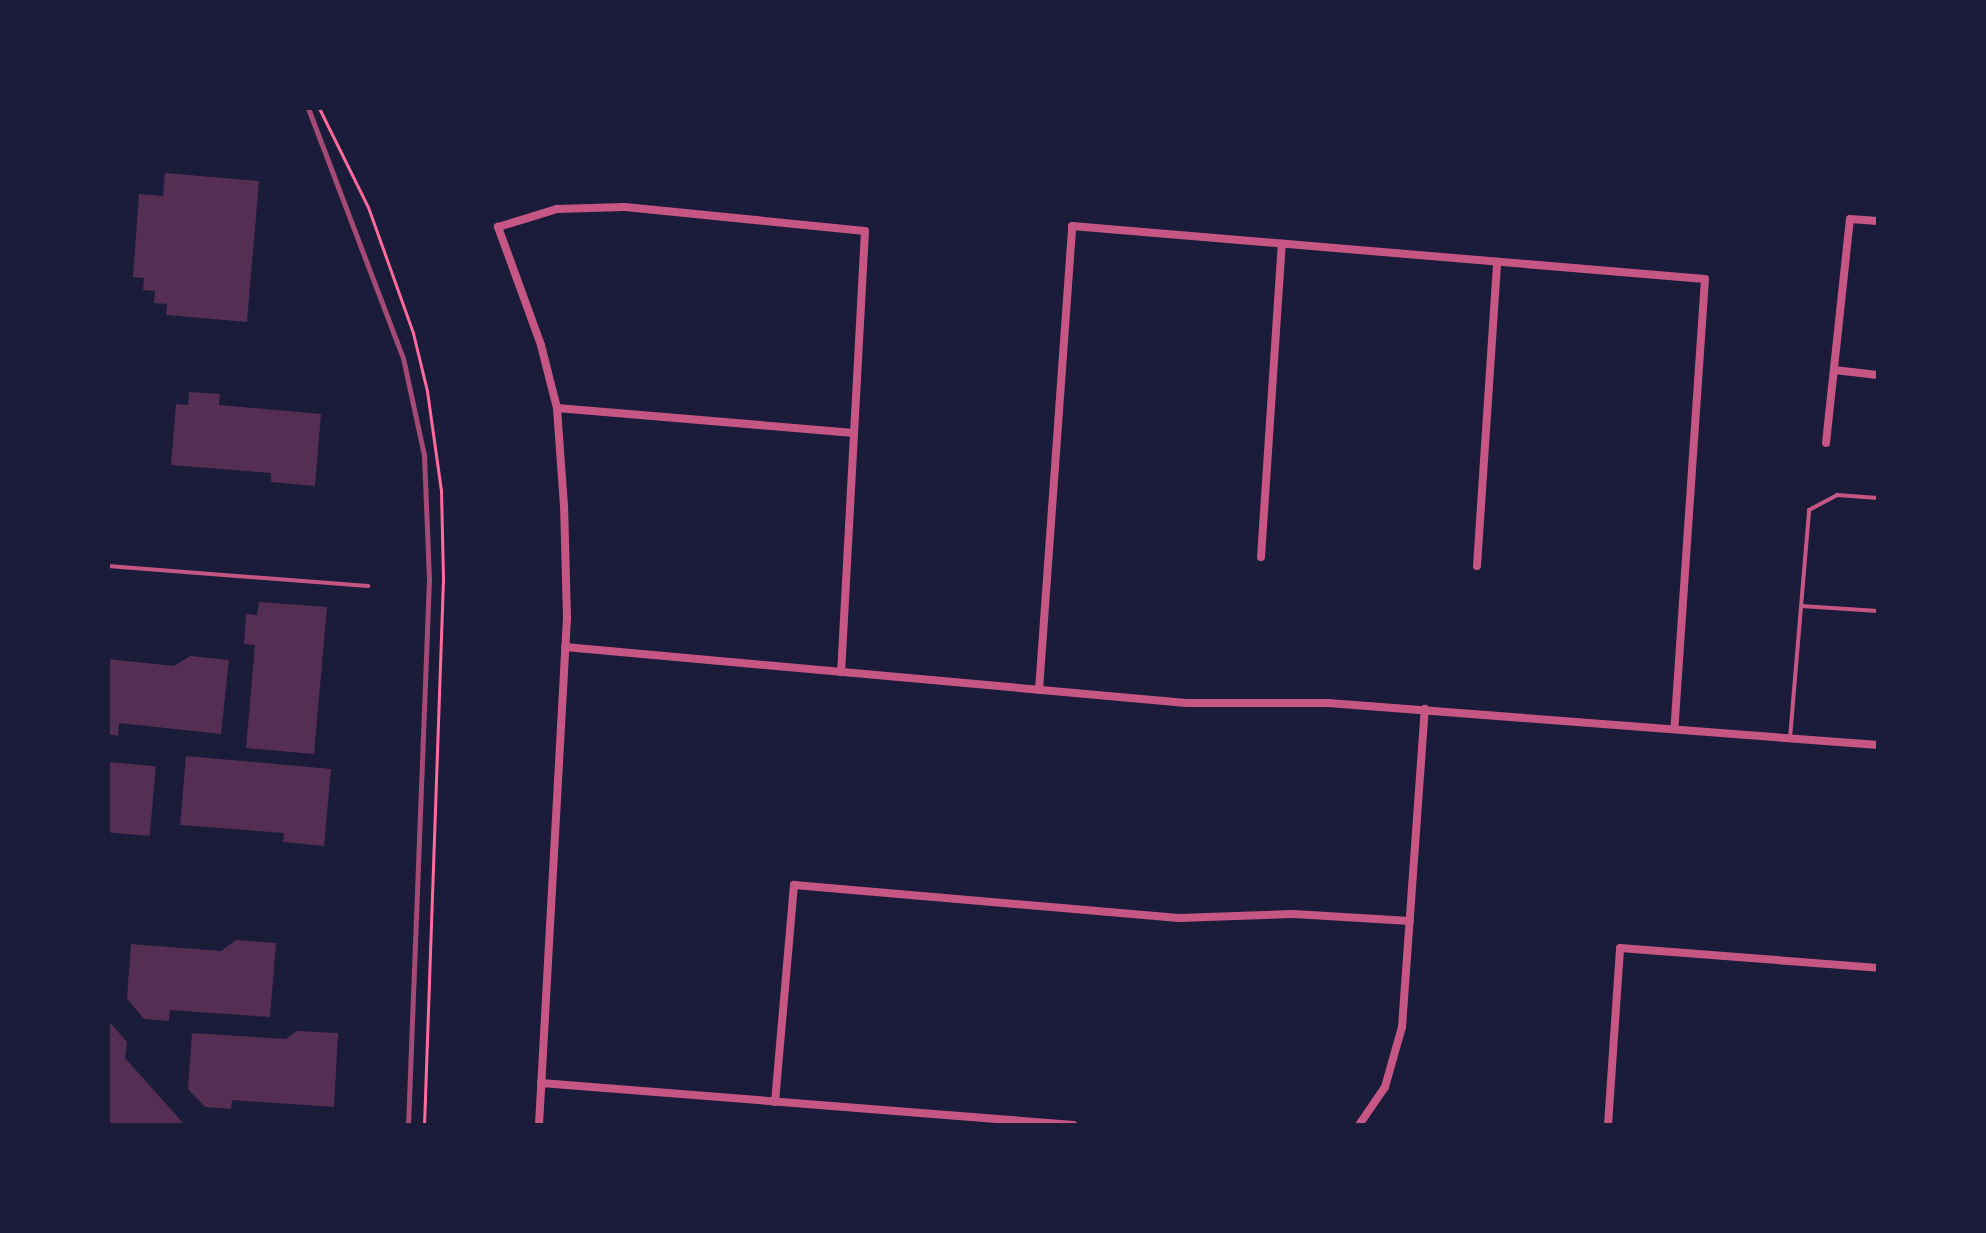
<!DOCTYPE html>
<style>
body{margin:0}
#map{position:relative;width:1986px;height:1233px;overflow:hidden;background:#1b1b3a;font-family:"DejaVu Sans",sans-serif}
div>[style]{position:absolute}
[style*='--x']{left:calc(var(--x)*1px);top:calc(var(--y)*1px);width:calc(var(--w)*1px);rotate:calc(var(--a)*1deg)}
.building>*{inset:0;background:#542f53;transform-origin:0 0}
.path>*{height:3px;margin:-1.5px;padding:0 1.5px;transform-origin:1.5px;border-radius:1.5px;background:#ff6b9d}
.service>*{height:4px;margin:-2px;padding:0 2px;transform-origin:2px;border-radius:2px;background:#c65784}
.minor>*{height:8px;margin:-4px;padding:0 4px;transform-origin:4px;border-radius:4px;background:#c65784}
.rail>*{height:5px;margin:-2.5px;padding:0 2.5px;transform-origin:2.5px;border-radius:2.5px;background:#a44b75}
span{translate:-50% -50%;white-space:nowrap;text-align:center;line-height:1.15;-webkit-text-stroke:8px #1b1b3a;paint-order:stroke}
.frame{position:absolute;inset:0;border:110px solid #1b1b3a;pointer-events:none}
</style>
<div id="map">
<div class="building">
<div style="clip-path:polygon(165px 173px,259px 181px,247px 322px,166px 315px,167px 304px,154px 303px,155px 291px,143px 290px,144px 278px,133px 277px,139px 194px,163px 196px)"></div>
<div style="clip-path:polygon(189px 392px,220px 394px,219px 405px,321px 414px,315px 486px,271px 482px,271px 473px,171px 465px,176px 404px,188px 405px)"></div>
<div style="clip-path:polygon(259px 602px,327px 607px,314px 754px,246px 748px,255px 645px,244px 644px,246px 614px,257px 615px)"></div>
<div style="clip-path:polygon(190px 656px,229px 660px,221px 734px,119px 723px,118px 736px,108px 734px,108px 659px,174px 666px)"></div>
<div style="clip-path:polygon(186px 756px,331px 769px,324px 846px,283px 842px,284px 833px,180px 825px)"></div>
<div style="left:108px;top:762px;width:48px;height:70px;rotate:5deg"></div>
<div style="clip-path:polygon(236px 940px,276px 943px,270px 1017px,170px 1010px,169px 1021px,144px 1019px,127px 999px,131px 944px,221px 951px)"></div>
<div style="clip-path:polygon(108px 1020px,127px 1042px,125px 1058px,185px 1125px,108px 1125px)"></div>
<div style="clip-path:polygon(297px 1031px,338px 1033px,334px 1107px,232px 1100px,231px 1109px,205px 1107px,188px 1089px,192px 1033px,286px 1039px)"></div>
</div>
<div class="path">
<div style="--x:319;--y:108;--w:110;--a:63.7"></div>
<div style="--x:368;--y:207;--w:134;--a:70.3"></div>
<div style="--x:413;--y:333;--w:60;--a:76.4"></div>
<div style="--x:427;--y:391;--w:100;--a:82"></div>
<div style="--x:441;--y:490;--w:89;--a:88.7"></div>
<div style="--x:443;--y:579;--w:546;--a:91.99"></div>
</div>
<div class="service">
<div style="--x:108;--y:566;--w:261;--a:4.4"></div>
<div style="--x:1801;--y:606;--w:77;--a:3.7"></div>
<div style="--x:1790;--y:738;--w:229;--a:-85.2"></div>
<div style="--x:1809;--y:510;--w:32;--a:-28"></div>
<div style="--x:1837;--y:495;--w:41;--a:4.2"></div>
</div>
<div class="minor">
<div style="--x:1834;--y:370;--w:44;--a:6.5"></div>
<div style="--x:557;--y:408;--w:298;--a:4.8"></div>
<div style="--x:1826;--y:443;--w:225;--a:-83.9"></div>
<div style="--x:1850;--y:219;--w:28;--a:4"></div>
<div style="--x:1261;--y:557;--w:314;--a:-86.2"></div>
<div style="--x:1477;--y:566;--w:305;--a:-86.2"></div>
<div style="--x:565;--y:647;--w:624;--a:5.15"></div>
<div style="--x:1186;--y:703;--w:142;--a:0"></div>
<div style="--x:1328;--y:703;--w:552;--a:4.37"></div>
<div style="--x:1039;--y:690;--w:465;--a:-85.9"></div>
<div style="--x:1072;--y:226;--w:635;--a:4.79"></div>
<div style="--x:1705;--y:279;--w:451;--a:93.9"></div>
<div style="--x:541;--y:1083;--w:534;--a:4.51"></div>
<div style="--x:775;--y:1102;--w:218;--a:-85"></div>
<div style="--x:794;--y:885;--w:386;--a:4.9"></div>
<div style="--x:1179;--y:918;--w:115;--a:-2"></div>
<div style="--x:1294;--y:914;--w:116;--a:3.5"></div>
<div style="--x:539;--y:1125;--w:508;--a:-86.84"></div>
<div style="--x:567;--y:618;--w:112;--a:-91.5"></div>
<div style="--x:564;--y:506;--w:98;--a:-94.1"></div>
<div style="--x:557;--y:408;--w:65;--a:-104.3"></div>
<div style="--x:541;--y:345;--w:126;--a:-110"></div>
<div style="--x:498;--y:227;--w:62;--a:-17"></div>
<div style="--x:557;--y:209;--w:68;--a:-1.7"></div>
<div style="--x:625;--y:207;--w:241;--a:5.7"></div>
<div style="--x:865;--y:231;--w:442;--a:93.1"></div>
<div style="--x:1359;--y:1125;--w:46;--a:-55.6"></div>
<div style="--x:1385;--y:1087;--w:62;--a:-74.2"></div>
<div style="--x:1402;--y:1027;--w:319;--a:-85.9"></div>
<div style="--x:1608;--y:1125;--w:177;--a:-86.1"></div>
<div style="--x:1620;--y:948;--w:259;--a:4.4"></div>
</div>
<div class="rail">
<div style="--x:308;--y:108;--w:267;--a:69.2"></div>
<div style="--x:403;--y:358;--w:99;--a:77.8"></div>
<div style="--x:424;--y:455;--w:124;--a:87.7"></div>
<div style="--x:429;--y:579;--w:546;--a:92.2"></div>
</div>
<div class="frame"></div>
</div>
